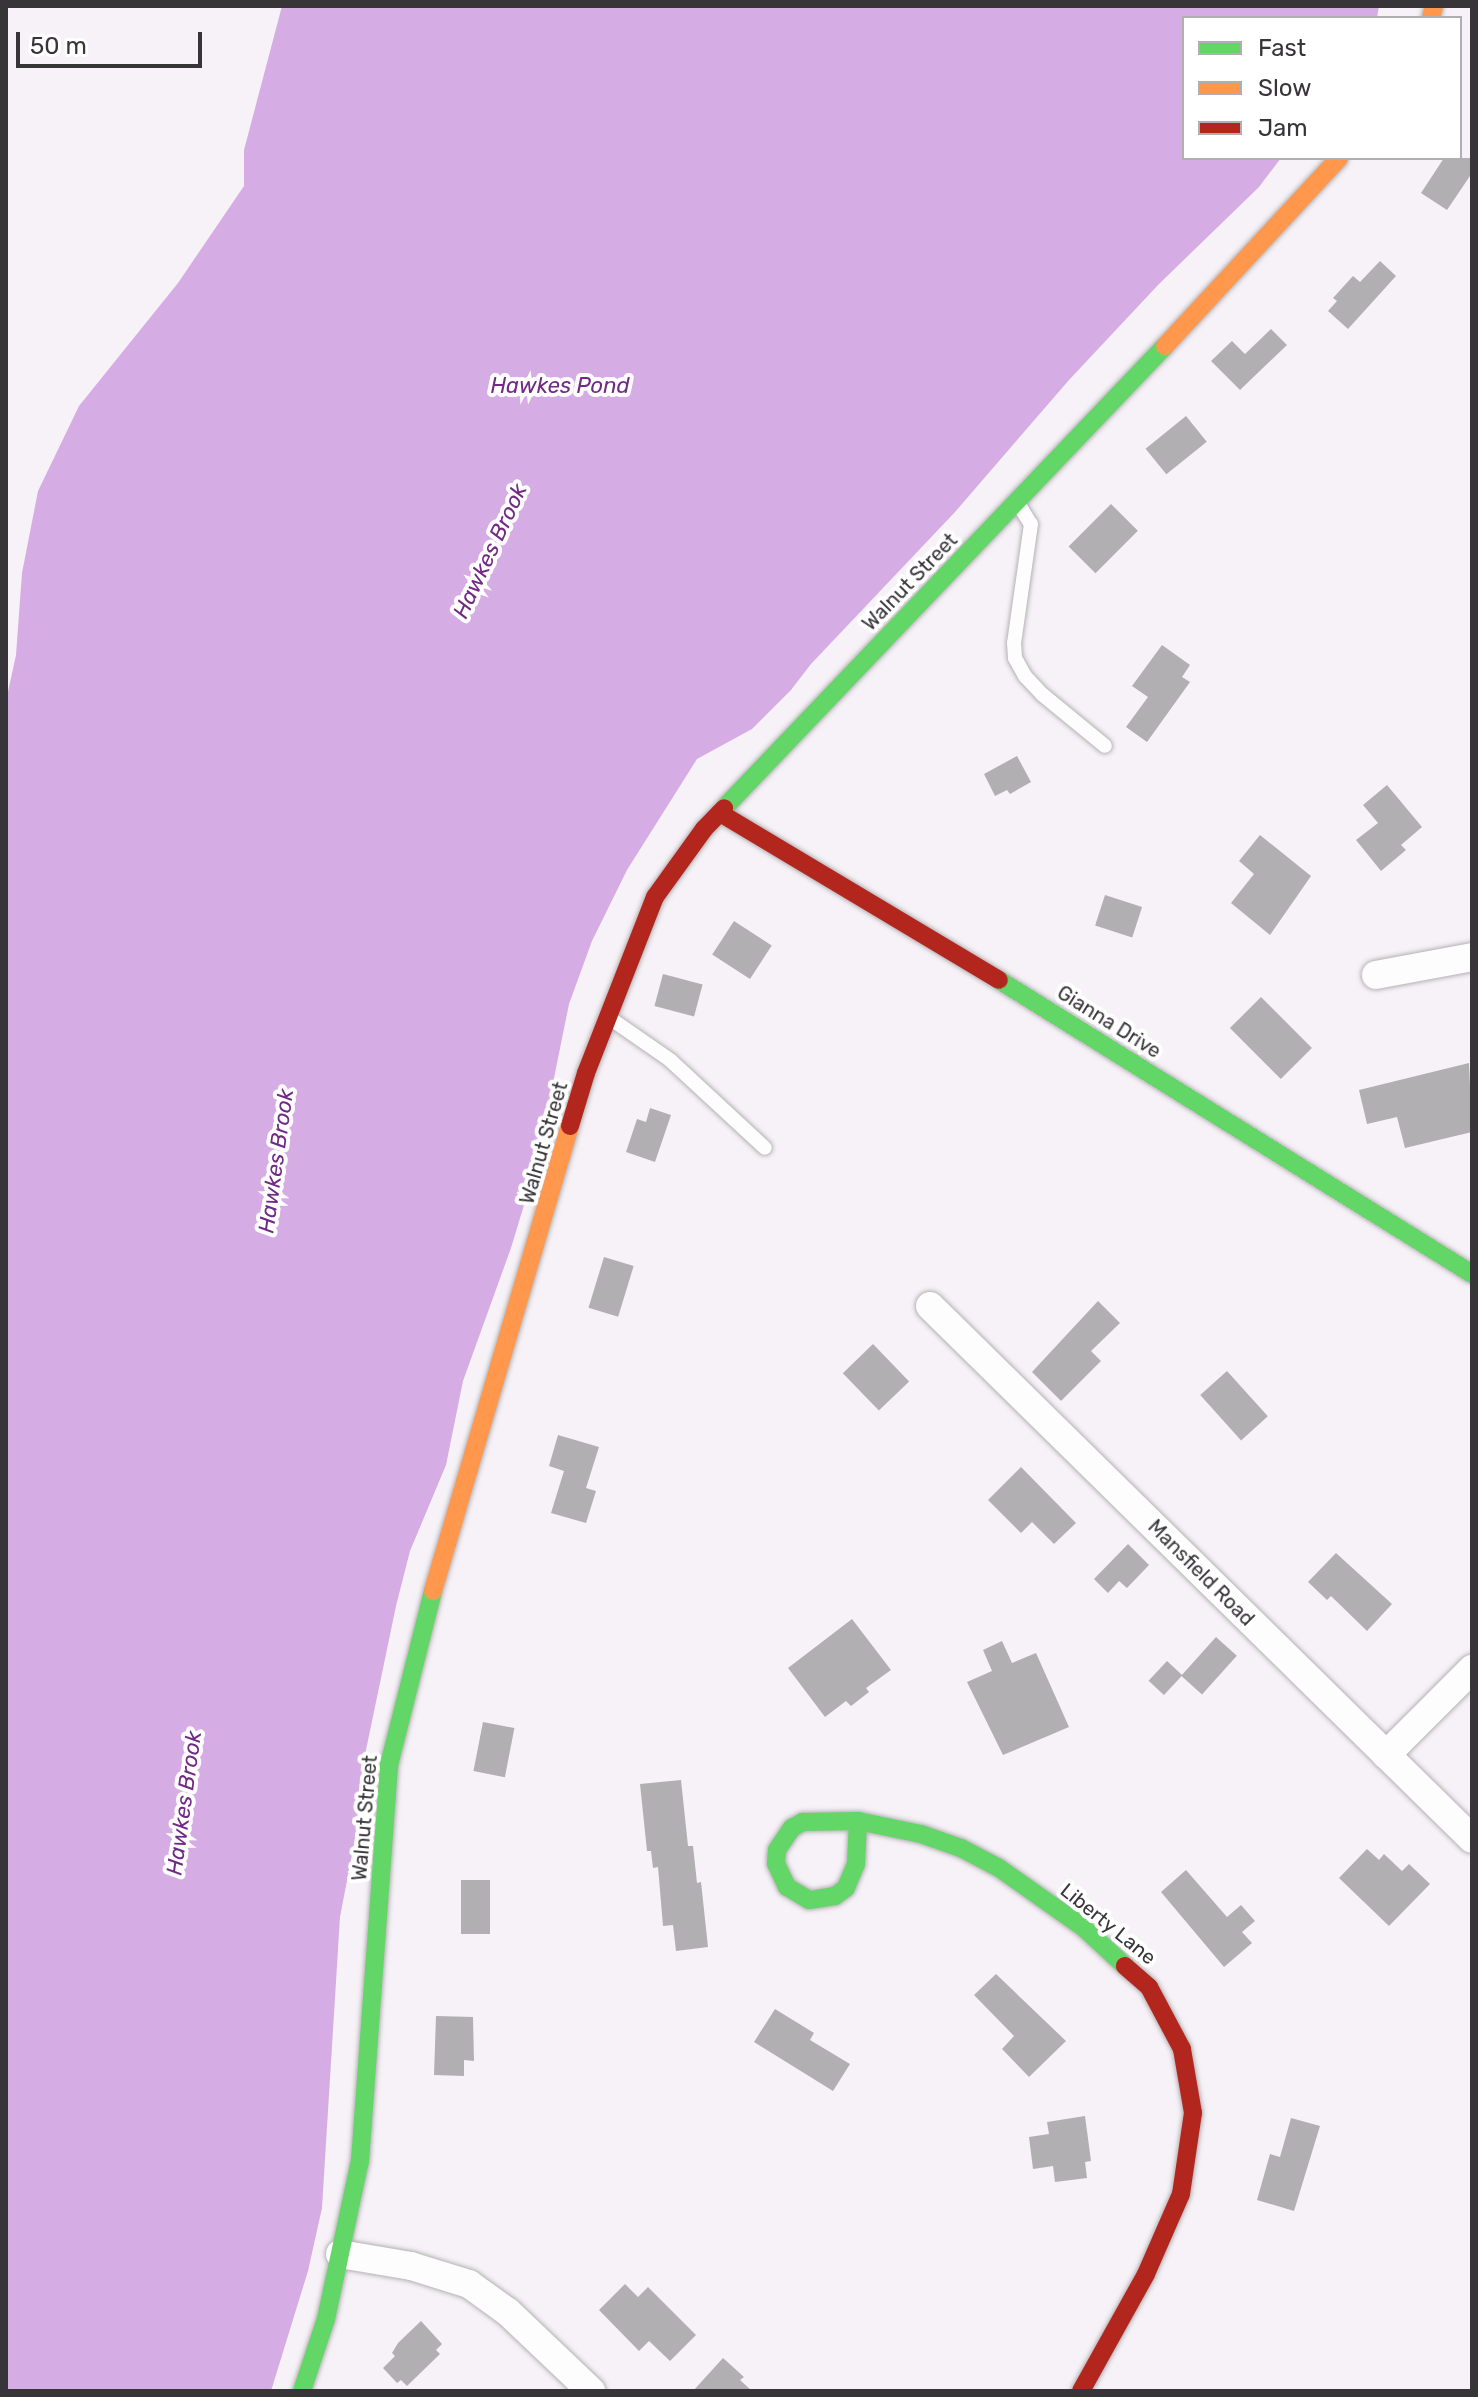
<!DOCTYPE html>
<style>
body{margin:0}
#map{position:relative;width:1478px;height:2397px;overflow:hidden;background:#f6f2f7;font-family:Rubik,sans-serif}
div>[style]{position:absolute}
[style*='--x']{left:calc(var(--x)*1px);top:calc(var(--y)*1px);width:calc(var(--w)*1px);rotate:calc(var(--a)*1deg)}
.water>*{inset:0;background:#d6ace4}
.building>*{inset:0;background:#b2afb3;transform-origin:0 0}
.roads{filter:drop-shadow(0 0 2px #b5b2b5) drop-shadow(0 0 2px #b5b2b5)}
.lane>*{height:14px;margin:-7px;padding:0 7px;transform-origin:7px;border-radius:7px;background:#fefdfe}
.street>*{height:28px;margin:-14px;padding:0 14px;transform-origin:14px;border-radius:14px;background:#fefdfe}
.fast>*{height:18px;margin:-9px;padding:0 9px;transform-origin:9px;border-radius:9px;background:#63d668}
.slow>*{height:18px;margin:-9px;padding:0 9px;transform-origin:9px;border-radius:9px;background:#ff974d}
.jam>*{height:18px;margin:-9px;padding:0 9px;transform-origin:9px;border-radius:9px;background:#b3261e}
span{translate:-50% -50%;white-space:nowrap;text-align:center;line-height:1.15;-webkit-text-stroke:8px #fff;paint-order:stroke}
.street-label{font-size:20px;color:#383539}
.water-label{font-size:22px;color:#702984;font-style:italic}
.frame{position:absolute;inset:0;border:8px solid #383539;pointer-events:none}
.legend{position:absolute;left:1182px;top:16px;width:280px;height:144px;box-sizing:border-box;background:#fff;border:2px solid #afaeb0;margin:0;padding:10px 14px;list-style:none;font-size:24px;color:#383539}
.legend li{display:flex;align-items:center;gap:16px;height:40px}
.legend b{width:40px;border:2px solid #afaeb0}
.scale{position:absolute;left:16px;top:32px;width:186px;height:36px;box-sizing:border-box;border:4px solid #383539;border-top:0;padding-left:10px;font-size:24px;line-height:28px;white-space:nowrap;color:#383539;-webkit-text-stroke:6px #fff;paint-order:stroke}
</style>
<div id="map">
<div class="water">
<div style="clip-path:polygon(282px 6px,1379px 6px,1377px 18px,1184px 18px,1184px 158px,1281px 158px,1259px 187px,1159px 284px,1069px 380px,955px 512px,811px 664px,791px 690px,752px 729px,697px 759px,627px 870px,592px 941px,569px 1004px,537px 1162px,511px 1248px,463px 1381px,446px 1465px,410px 1551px,396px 1606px,366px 1750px,359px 1818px,340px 1917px,322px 2208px,308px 2271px,271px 2391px,6px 2391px,6px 701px,16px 655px,22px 573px,38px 491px,79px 406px,178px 283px,244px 186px,244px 150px)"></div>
</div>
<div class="building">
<div style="clip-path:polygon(1444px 158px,1472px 158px,1472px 173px,1447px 210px,1421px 193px)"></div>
<div style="clip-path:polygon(1380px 261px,1396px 276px,1348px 329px,1328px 311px,1337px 301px,1333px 298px,1353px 276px,1360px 282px)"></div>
<div style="clip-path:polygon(1271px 329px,1287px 345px,1240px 390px,1211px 361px,1232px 341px,1245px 354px)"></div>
<div style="left:1186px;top:416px;width:33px;height:52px;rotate:51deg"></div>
<div style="left:1111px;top:504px;width:38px;height:60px;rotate:45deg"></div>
<div style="clip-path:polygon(1162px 645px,1190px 665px,1182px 677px,1190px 682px,1147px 742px,1126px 727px,1148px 697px,1132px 686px)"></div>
<div style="clip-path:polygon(1017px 756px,1031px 782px,1010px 794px,1007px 790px,995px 796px,984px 774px)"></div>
<div style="clip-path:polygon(1387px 785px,1422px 827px,1401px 845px,1406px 850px,1381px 871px,1356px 840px,1378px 823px,1363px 805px)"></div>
<div style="clip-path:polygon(1260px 835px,1311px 876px,1270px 935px,1231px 903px,1254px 874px,1239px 861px)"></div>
<div style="left:1105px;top:895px;width:39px;height:32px;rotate:18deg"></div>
<div style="left:734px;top:921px;width:45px;height:40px;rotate:33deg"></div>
<div style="left:663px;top:974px;width:41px;height:33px;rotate:15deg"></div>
<div style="left:1261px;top:997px;width:72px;height:44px;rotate:45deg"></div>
<div style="clip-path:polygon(1469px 1063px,1472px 1132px,1405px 1148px,1397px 1117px,1367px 1124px,1359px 1090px)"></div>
<div style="clip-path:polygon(650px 1108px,671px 1115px,655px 1162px,626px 1152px,637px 1119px,646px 1122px)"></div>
<div style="left:604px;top:1257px;width:31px;height:53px;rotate:17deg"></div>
<div style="clip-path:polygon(1098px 1301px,1120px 1323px,1091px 1351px,1101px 1361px,1061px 1401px,1032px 1372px)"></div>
<div style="left:873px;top:1344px;width:52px;height:42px;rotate:46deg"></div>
<div style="left:1227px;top:1371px;width:61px;height:36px;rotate:48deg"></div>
<div style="clip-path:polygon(558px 1435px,599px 1447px,586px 1488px,596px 1491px,586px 1523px,551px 1513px,564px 1471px,549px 1466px)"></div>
<div style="clip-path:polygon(1021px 1467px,1076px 1523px,1054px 1544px,1032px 1522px,1021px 1533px,988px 1500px)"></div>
<div style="clip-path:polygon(1128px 1544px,1149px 1565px,1127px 1588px,1119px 1581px,1108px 1593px,1094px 1579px)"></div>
<div style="clip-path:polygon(1336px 1553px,1392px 1604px,1367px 1631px,1331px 1596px,1327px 1600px,1308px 1582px)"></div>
<div style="clip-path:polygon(852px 1619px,891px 1670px,866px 1688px,869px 1692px,851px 1706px,846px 1701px,825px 1717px,788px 1668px)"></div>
<div style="left:1216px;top:1637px;width:28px;height:52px;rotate:42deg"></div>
<div style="clip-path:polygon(1002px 1641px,1012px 1663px,1036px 1653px,1069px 1727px,1003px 1755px,967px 1682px,992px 1671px,983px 1650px)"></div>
<div style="left:1167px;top:1661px;width:21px;height:27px;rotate:43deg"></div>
<div style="left:483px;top:1722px;width:32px;height:50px;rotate:11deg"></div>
<div style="clip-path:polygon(681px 1780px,688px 1846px,693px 1846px,697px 1883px,701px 1882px,708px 1947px,676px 1951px,673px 1925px,663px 1926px,658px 1867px,653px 1868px,651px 1851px,647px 1851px,640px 1784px)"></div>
<div style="clip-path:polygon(1367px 1849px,1379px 1860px,1384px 1854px,1402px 1871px,1409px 1864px,1430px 1884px,1389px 1926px,1339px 1878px)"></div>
<div style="clip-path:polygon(1186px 1870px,1227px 1917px,1241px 1905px,1255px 1921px,1242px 1932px,1252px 1943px,1224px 1967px,1161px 1892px)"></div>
<div style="left:461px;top:1880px;width:29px;height:54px"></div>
<div style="clip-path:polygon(996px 1974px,1066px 2041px,1029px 2077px,1002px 2049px,1014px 2036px,974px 1995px)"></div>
<div style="clip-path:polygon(775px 2009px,814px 2033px,810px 2040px,850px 2064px,833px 2091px,754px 2042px)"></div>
<div style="clip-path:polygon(436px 2016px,473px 2017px,474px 2061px,464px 2060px,464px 2076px,434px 2075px)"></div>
<div style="clip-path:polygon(1085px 2116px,1091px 2161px,1085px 2162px,1087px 2178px,1055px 2182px,1053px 2166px,1033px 2169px,1029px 2137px,1049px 2134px,1047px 2122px)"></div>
<div style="clip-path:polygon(1291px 2118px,1320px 2126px,1294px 2211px,1257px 2200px,1270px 2154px,1280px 2157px)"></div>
<div style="clip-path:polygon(625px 2284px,638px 2297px,648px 2287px,696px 2335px,670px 2361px,649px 2341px,639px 2351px,599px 2310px)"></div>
<div style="clip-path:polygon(421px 2321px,442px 2344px,436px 2350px,440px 2354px,407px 2386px,401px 2380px,397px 2383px,383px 2368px,395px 2356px,392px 2353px,398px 2343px)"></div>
<div style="clip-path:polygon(723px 2358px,744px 2377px,740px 2380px,752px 2391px,693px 2391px)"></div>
</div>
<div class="roads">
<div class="lane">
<div style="--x:1017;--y:502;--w:26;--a:58"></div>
<div style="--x:1031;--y:524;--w:120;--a:98.1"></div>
<div style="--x:1014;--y:643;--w:15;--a:86"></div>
<div style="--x:1015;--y:658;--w:21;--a:61"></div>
<div style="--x:1025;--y:676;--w:26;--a:47"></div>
<div style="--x:1043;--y:695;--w:80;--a:39.4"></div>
<div style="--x:611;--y:1019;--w:72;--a:34.8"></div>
<div style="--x:670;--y:1060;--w:129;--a:42.8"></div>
</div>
<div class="street">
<div style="--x:1376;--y:975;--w:98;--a:-10.6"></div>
<div style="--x:930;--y:1306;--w:760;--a:44.52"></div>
<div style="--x:1386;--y:1755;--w:122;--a:-45"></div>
<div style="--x:340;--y:2254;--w:72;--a:9.6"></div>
<div style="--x:411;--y:2266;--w:61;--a:17.2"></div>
<div style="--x:469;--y:2284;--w:48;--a:35.7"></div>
<div style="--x:508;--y:2312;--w:115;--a:43.6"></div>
</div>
<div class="fast">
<div style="--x:724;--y:808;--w:639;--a:-46.33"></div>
<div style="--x:999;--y:980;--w:557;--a:31.86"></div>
<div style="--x:858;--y:1821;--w:43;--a:92.7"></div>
<div style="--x:856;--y:1864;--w:26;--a:113"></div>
<div style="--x:846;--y:1888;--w:14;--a:144"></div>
<div style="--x:835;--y:1896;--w:26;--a:171"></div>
<div style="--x:809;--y:1900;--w:26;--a:-149"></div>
<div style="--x:787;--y:1887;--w:26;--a:-115"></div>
<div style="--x:776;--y:1863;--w:13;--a:-86"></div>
<div style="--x:777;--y:1850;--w:27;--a:-56"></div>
<div style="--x:792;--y:1828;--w:13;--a:-29"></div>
<div style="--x:803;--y:1822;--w:55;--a:-1"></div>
<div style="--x:858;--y:1821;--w:64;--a:11.7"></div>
<div style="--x:921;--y:1834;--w:42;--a:19.3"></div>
<div style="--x:961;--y:1848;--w:43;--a:27.8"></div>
<div style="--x:999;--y:1868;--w:104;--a:35.2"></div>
<div style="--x:1084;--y:1928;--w:56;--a:42.8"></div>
<div style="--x:302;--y:2391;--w:76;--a:-71.6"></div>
<div style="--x:326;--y:2319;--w:162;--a:-77.9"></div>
<div style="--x:360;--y:2161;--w:397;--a:-85.8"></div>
<div style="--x:389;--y:1765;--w:179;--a:-75.8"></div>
</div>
<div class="slow">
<div style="--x:1431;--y:18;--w:12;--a:-76"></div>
<div style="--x:1165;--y:346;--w:256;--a:-47.2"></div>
<div style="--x:433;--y:1591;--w:485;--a:-73.6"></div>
</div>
<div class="jam">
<div style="--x:720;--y:813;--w:325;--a:30.9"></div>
<div style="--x:570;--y:1126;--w:55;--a:-73.2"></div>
<div style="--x:586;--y:1073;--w:189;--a:-68.6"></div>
<div style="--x:655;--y:897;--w:84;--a:-54.2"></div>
<div style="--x:704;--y:829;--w:29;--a:-46"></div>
<div style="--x:1081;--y:2391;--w:134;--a:-60.9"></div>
<div style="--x:1146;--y:2274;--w:87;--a:-66.4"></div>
<div style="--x:1181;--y:2194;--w:82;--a:-81.6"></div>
<div style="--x:1193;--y:2113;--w:65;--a:-99.8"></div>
<div style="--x:1182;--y:2049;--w:70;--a:-118"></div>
<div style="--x:1149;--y:1987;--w:32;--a:-139"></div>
</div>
</div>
<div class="street-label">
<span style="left:910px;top:582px;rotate:-46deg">Walnut Street</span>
<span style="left:1109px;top:1022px;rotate:32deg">Gianna Drive</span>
<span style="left:544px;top:1143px;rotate:-74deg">Walnut Street</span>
<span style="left:1201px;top:1573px;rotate:45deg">Mansfield Road</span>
<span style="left:365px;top:1818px;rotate:-85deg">Walnut Street</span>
<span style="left:1108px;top:1924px;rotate:39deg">Liberty Lane</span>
</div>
<div class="water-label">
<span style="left:560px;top:386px">Hawkes Pond</span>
<span style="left:490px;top:551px;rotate:-65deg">Hawkes Brook</span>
<span style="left:276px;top:1161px;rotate:-82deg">Hawkes Brook</span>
<span style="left:184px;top:1803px;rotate:-82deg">Hawkes Brook</span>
</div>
<div class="frame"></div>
<ul class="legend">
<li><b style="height:10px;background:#63d668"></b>Fast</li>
<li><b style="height:10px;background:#ff974d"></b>Slow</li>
<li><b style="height:10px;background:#b3261e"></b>Jam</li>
</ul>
<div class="scale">50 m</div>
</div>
